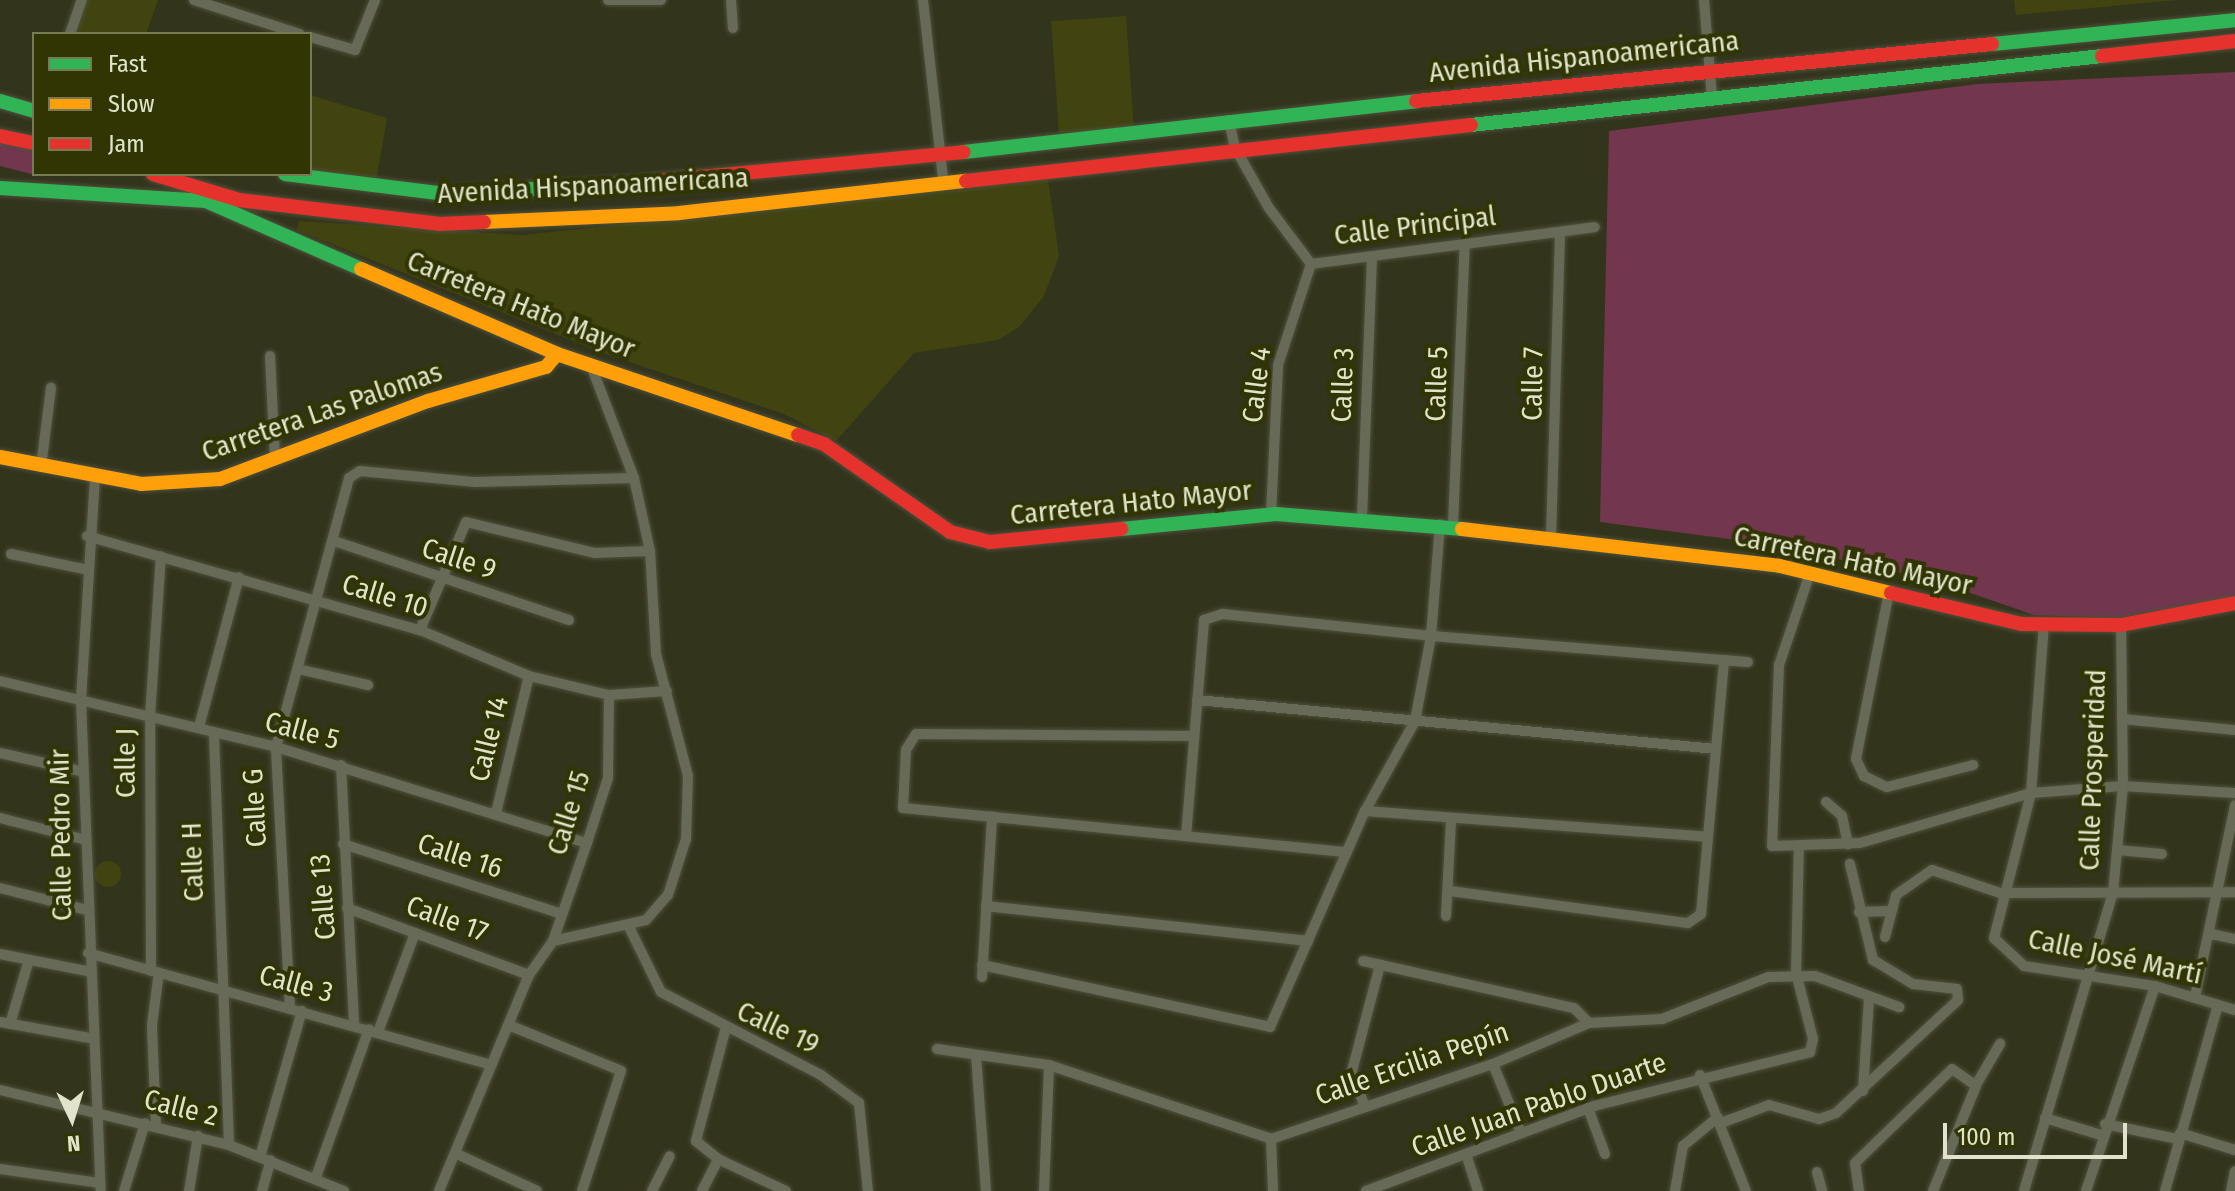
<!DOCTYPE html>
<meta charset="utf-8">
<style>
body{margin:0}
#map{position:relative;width:2235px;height:1191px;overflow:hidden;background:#33341c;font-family:"Fira Sans Condensed",sans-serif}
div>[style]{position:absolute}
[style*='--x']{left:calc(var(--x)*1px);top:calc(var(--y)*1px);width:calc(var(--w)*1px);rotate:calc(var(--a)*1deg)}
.built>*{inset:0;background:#414410;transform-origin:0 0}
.round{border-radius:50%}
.green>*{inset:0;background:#72374f}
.roads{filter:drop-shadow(0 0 2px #4e503c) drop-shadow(0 0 2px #4e503c)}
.street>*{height:10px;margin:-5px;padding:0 5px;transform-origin:5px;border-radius:5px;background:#686a58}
.fast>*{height:14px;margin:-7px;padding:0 7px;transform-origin:7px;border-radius:7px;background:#30b455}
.slow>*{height:14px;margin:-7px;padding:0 7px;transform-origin:7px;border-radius:7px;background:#ff9f0a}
.jam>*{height:14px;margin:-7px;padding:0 7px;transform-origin:7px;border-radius:7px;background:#e5322d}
span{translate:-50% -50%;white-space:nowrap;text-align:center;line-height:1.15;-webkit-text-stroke:8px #313504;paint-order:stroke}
.street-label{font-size:28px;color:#e1e4cb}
.legend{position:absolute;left:32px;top:32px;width:280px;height:144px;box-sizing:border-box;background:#313504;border:2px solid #777b54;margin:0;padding:10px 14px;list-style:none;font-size:24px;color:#e1e4cb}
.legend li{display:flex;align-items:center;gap:16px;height:40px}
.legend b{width:40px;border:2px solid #777b54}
.north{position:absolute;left:32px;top:1079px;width:80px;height:80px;-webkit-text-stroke:6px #313504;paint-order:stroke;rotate:176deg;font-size:22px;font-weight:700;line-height:32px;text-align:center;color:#e1e4cb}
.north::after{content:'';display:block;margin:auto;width:28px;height:36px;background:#e1e4cb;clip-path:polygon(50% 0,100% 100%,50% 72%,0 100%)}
.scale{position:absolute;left:1943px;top:1123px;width:184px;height:36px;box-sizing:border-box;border:4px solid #e1e4cb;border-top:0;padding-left:10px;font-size:24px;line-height:28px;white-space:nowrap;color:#e1e4cb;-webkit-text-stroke:6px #313504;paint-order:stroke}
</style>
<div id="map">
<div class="built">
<div style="clip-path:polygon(87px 0,158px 0,146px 34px,75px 34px)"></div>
<div style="clip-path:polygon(2014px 0,2177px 0,2016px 15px)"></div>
<div style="left:1126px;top:16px;width:115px;height:75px;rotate:86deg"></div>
<div style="clip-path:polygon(310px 95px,387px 118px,375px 187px,310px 174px)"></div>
<div style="clip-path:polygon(1048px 179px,1059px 256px,1044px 296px,1019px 327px,998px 340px,914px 353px,836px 441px,784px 414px,606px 354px,297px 230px,299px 221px,523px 235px)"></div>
<div class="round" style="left:95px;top:861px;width:26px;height:26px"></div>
</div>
<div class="green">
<div style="clip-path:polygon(2235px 72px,2235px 597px,2117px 618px,2034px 615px,1936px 581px,1775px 545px,1600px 522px,1609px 131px,1977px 84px)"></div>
<div style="clip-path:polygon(0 142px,34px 151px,34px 174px,43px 177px,0 166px)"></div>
</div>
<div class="roads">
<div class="street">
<div style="--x:194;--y:0;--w:111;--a:17.8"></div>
<div style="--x:608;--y:0;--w:53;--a:0"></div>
<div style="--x:731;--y:0;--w:28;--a:86"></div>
<div style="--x:923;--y:0;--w:179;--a:83.6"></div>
<div style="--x:1704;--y:0;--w:98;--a:85.3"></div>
<div style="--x:70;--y:34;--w:36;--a:-71"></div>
<div style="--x:310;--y:37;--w:47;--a:16.1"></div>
<div style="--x:355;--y:50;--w:54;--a:-68.2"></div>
<div style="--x:1229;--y:120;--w:29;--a:78"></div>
<div style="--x:1235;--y:148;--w:69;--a:60.5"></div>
<div style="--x:1269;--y:208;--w:70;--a:53.1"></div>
<div style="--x:1311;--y:264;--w:286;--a:-7.4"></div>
<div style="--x:270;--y:356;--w:103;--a:87.2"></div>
<div style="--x:41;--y:467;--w:80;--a:-82.8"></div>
<div style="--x:95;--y:477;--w:224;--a:93.6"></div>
<div style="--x:81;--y:701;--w:490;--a:87.7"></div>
<div style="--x:1271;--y:515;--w:150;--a:-87.3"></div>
<div style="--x:1278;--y:365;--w:106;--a:-71.9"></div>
<div style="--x:1362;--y:517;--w:261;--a:-87.8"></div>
<div style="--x:1453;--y:525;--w:281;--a:-87.6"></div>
<div style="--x:87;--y:536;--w:346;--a:15.8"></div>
<div style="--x:420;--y:630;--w:118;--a:22.9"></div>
<div style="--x:529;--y:676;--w:82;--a:13.4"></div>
<div style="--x:609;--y:695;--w:58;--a:-3.9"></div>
<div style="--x:1551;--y:537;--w:305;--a:-88.3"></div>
<div style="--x:334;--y:541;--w:248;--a:18.6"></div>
<div style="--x:11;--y:554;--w:75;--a:11.6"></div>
<div style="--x:1810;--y:573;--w:97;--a:108.6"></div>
<div style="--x:1779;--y:665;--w:181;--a:92.2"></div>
<div style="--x:1772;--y:846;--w:88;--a:-2"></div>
<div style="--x:1860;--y:843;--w:178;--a:-16.3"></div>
<div style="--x:2031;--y:793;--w:92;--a:-4.4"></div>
<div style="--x:2123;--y:786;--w:112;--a:3.6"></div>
<div style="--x:1889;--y:592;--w:170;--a:101.2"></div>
<div style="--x:1856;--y:759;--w:19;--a:65"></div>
<div style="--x:1864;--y:776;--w:25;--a:26"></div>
<div style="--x:1887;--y:787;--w:89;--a:-14.3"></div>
<div style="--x:2044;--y:624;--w:169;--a:94.4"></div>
<div style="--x:2031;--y:793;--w:150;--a:104.3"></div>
<div style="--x:1994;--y:938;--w:41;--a:43"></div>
<div style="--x:2024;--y:966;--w:133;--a:8.7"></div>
<div style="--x:2155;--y:986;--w:84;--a:16.7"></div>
<div style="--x:420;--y:630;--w:117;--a:-66.9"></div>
<div style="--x:466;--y:522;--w:133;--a:13.5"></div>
<div style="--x:595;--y:553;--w:55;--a:-2.1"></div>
<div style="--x:298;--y:669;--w:72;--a:12.9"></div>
<div style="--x:0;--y:681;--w:284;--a:13.4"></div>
<div style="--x:276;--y:747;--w:325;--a:17.2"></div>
<div style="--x:1197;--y:700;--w:521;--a:5.39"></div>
<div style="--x:2122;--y:719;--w:114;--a:5.6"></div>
<div style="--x:199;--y:727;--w:155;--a:-75.1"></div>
<div style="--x:214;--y:735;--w:410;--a:87.9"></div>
<div style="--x:1194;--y:736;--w:278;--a:-179.6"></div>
<div style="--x:916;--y:734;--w:19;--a:122"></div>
<div style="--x:906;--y:750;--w:58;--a:93"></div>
<div style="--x:903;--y:808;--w:446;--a:5.7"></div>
<div style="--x:0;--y:753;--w:86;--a:12.7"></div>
<div style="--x:341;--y:765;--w:260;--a:87.1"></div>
<div style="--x:1826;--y:802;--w:21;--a:41"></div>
<div style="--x:1842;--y:816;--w:29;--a:78"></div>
<div style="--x:1365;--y:811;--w:344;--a:4.3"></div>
<div style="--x:496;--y:813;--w:141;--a:-76.5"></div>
<div style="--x:0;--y:818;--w:89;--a:14.3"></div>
<div style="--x:1186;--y:836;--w:217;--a:-85.2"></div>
<div style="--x:1204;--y:620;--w:20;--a:-18"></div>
<div style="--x:1223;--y:614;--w:209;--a:6"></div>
<div style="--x:1431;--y:636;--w:112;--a:-85.4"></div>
<div style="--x:343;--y:844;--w:230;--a:17.7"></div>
<div style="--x:2117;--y:850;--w:45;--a:5.1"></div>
<div style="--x:0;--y:888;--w:90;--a:14.2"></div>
<div style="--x:1450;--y:891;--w:240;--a:7.7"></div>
<div style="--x:1688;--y:923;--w:16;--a:-35"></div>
<div style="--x:1701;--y:914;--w:255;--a:-84.8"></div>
<div style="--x:986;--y:906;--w:324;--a:6.2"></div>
<div style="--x:347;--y:908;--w:194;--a:20.2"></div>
<div style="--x:1859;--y:912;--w:30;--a:-2"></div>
<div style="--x:1446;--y:916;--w:97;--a:-87"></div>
<div style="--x:629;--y:927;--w:72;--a:63.8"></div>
<div style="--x:661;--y:992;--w:180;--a:27.4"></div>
<div style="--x:821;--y:1075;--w:47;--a:36.4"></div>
<div style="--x:859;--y:1103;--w:88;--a:84.2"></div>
<div style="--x:2211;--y:934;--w:25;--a:12"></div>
<div style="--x:1885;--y:937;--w:43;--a:-75.3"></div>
<div style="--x:1896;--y:895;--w:44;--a:-34.8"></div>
<div style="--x:1932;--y:870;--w:72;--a:18.7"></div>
<div style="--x:2000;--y:893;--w:235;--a:-0.2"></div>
<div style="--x:553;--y:941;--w:95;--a:-12.7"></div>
<div style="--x:646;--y:920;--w:33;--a:-49"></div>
<div style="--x:668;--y:895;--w:59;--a:-72.2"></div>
<div style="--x:686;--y:839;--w:63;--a:-88.2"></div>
<div style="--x:688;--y:776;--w:126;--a:-104.7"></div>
<div style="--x:656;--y:654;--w:103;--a:-93.3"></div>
<div style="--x:650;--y:551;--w:75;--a:-102.4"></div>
<div style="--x:634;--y:478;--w:123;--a:-110.9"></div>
<div style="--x:88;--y:953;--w:418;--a:15.5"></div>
<div style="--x:0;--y:954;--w:89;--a:11.1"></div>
<div style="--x:1363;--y:961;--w:216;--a:12.6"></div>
<div style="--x:1574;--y:1008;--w:21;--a:45"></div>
<div style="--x:982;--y:965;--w:295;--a:12.1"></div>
<div style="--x:1270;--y:1027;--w:236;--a:-66.3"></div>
<div style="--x:1365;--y:811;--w:103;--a:-60.9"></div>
<div style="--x:1415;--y:721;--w:86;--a:-79.3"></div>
<div style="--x:1431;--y:636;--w:318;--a:4.7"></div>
<div style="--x:151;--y:971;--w:255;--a:-90.2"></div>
<div style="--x:150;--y:716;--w:160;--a:-86.1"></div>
<div style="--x:982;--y:977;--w:161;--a:-86.4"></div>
<div style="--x:2195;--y:997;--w:196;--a:-78.2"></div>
<div style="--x:290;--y:1008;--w:261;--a:-93.1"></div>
<div style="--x:276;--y:747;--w:279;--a:-74.8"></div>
<div style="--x:349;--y:478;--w:13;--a:-32"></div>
<div style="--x:360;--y:471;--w:116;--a:5.5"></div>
<div style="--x:475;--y:482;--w:159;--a:-1.4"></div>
<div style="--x:0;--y:1022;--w:91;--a:10.1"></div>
<div style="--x:10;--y:1024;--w:67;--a:-73.5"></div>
<div style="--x:511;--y:1026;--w:119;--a:22.2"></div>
<div style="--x:621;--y:1071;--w:126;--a:108"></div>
<div style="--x:725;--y:1031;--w:114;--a:104.8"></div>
<div style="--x:696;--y:1141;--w:28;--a:39"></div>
<div style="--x:718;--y:1159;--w:75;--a:25.2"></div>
<div style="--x:378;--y:1032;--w:106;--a:-69.5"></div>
<div style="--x:937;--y:1049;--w:113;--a:8.1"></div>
<div style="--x:1049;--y:1065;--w:234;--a:18.4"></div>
<div style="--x:1271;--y:1139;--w:234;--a:-18.7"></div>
<div style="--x:1493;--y:1064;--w:104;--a:-23.1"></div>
<div style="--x:1589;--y:1023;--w:73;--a:-3.1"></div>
<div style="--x:1662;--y:1019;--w:114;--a:-21.6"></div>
<div style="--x:1768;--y:977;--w:47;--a:-1.2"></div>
<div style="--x:1815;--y:976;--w:90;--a:20.3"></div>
<div style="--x:976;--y:1055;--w:136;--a:85.8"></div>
<div style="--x:1493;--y:1064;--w:74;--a:67.9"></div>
<div style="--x:1700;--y:1075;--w:125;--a:68.4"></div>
<div style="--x:1976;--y:1085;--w:48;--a:-59.7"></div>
<div style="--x:0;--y:1090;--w:236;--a:13.5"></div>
<div style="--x:229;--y:1145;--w:124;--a:21.8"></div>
<div style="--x:1863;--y:1091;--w:94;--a:-86.3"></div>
<div style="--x:1365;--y:1107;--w:38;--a:-110"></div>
<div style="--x:1352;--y:1071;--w:110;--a:-75.2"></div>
<div style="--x:1588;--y:1108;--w:49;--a:69.7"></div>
<div style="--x:2045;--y:1118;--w:59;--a:16.9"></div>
<div style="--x:1721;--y:1123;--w:51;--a:-20.6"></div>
<div style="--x:1769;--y:1105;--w:52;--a:15.6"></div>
<div style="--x:1819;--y:1119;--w:18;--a:-19"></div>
<div style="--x:1836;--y:1113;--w:166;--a:-42.8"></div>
<div style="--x:1958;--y:1000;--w:11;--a:-95"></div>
<div style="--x:1957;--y:989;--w:44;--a:-173.5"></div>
<div style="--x:1913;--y:984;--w:47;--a:-149"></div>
<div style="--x:1873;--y:960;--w:99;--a:-103.5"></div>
<div style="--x:2105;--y:1124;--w:75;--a:11.6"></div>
<div style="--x:156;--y:1126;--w:101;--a:-92.3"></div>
<div style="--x:152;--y:1025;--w:53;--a:-82.5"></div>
<div style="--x:2180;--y:1133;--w:58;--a:17.2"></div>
<div style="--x:1271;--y:1139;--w:52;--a:87.8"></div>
<div style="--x:457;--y:1154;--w:88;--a:24.8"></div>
<div style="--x:1466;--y:1154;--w:39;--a:72"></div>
<div style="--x:260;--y:1157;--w:152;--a:-74"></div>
<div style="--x:0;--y:1169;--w:100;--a:8"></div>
<div style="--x:1817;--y:1172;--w:20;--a:75"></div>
<div style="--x:316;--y:1177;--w:157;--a:-70.3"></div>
<div style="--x:124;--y:1191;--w:71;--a:-72.8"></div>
<div style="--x:189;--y:1191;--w:56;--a:-80.7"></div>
<div style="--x:262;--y:1191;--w:32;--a:-74"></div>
<div style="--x:439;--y:1191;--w:234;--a:-67.4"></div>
<div style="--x:529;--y:975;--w:42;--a:-54.8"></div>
<div style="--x:553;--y:941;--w:104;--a:-70.9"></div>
<div style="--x:587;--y:843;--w:68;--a:-72.1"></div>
<div style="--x:608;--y:778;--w:83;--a:-89.3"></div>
<div style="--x:652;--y:1191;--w:39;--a:-63"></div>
<div style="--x:702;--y:1191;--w:36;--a:-63"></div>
<div style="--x:1044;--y:1191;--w:126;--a:-87.7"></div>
<div style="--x:1366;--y:1191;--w:243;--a:-20.4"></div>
<div style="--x:1594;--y:1106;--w:223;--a:-14"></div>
<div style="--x:1810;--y:1052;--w:13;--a:-77"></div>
<div style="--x:1813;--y:1039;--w:68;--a:-104.4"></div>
<div style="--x:1796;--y:973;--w:128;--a:-88.7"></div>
<div style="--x:1675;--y:1191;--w:46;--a:-79.9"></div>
<div style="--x:1683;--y:1146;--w:45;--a:-39.6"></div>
<div style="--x:1859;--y:1191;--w:28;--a:-98"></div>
<div style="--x:1855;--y:1163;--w:135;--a:-44.1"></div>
<div style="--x:1952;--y:1069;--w:29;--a:35"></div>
<div style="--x:1976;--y:1086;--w:113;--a:112.3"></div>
<div style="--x:2024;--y:1191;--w:311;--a:-73.4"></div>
<div style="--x:2113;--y:893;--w:107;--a:-84.7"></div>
<div style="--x:2123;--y:786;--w:161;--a:-90.7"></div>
<div style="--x:2086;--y:1191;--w:216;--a:-71.4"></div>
<div style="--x:2165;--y:1191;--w:193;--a:-74.1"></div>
<div style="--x:2231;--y:1191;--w:20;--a:-79"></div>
</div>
<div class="fast">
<div style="--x:1992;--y:44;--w:244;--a:-5.6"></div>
<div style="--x:0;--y:101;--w:35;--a:16"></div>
<div style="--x:1471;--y:125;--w:635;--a:-6.24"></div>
<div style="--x:964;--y:152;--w:455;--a:-6.4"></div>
<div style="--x:285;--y:174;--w:162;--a:7.1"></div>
<div style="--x:446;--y:194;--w:191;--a:-3.3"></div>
<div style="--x:0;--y:188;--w:206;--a:3.6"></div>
<div style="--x:206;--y:201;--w:169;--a:23.7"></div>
<div style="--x:1121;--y:529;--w:156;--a:-5.5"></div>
<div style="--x:1276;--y:514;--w:187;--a:4.6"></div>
</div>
<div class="slow">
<div style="--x:484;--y:222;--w:195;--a:-2.6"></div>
<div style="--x:679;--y:213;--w:289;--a:-6.4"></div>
<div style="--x:361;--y:269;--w:214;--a:23.4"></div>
<div style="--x:557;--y:354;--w:254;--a:18.6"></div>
<div style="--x:0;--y:457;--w:144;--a:10.8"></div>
<div style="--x:141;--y:484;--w:79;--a:-3.6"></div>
<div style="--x:220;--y:479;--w:222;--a:-20.6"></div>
<div style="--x:428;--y:401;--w:123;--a:-16.1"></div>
<div style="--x:546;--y:367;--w:17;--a:-50"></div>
<div style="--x:1462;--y:529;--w:320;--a:6.6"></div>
<div style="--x:1780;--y:566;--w:114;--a:13.7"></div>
</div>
<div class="jam">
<div style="--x:2102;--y:56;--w:134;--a:-6.4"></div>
<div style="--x:1416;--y:101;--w:579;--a:-5.65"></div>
<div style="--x:0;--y:136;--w:35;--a:12"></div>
<div style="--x:153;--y:174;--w:90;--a:16.8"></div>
<div style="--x:239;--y:200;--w:201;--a:6.8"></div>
<div style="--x:439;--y:224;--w:45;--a:-2.5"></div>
<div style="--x:966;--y:181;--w:508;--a:-6.33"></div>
<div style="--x:637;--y:183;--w:328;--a:-5.4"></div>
<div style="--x:798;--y:435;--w:28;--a:19"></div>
<div style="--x:824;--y:444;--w:154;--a:34.9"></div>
<div style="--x:950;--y:532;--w:41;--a:14"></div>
<div style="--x:990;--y:542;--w:132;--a:-5.7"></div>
<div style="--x:1891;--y:593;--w:134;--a:13.4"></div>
<div style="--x:2021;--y:624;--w:100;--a:0.6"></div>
<div style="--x:2121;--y:625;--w:116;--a:-10.9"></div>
</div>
</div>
<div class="street-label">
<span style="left:1584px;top:57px;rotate:-6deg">Avenida Hispanoamericana</span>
<span style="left:593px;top:186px;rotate:-3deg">Avenida Hispanoamericana</span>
<span style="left:1415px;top:226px;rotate:-7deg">Calle Principal</span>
<span style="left:521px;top:305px;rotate:22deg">Carretera Hato Mayor</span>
<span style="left:1437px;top:384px;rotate:-88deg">Calle 5</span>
<span style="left:1533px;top:384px;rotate:-89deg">Calle 7</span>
<span style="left:1257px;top:385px;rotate:-83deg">Calle 4</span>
<span style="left:1343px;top:385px;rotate:-88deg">Calle 3</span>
<span style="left:322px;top:412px;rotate:-19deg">Carretera Las Palomas</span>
<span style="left:1131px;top:503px;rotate:-6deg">Carretera Hato Mayor</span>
<span style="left:459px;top:559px;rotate:18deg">Calle 9</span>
<span style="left:1853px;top:561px;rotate:12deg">Carretera Hato Mayor</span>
<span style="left:385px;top:596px;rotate:17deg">Calle 10</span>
<span style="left:302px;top:731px;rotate:15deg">Calle 5</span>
<span style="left:489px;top:739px;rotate:-76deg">Calle 14</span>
<span style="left:126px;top:763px;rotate:-90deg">Calle J</span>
<span style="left:2093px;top:770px;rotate:-88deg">Calle Prosperidad</span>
<span style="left:255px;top:808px;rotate:-93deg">Calle G</span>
<span style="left:569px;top:813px;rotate:-73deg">Calle 15</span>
<span style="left:61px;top:835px;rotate:-91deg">Calle Pedro Mir</span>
<span style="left:460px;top:856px;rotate:18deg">Calle 16</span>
<span style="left:193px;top:862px;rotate:-92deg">Calle H</span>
<span style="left:323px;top:897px;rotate:-94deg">Calle 13</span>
<span style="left:447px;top:919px;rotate:20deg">Calle 17</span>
<span style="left:2115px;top:957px;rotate:12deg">Calle José Martí</span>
<span style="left:296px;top:984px;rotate:15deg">Calle 3</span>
<span style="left:778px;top:1028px;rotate:25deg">Calle 19</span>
<span style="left:1412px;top:1064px;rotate:-19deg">Calle Ercilia Pepín</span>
<span style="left:1539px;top:1105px;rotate:-19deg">Calle Juan Pablo Duarte</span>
<span style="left:181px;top:1108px;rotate:14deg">Calle 2</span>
</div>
<ul class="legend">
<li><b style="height:10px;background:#30b455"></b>Fast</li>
<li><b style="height:10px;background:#ff9f0a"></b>Slow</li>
<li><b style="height:10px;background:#e5322d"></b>Jam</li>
</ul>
<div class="north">N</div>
<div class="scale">100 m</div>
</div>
